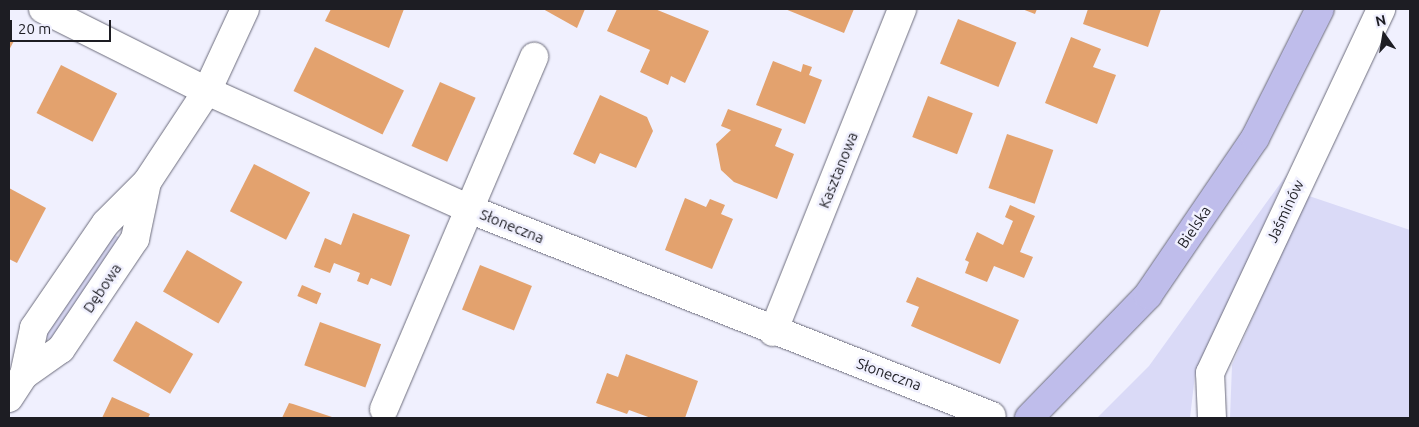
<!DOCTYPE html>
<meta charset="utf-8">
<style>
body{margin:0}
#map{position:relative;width:1419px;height:427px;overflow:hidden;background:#f0f0fe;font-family:Ubuntu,sans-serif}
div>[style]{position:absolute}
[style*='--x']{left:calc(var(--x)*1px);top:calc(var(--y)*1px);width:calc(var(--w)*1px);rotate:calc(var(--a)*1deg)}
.green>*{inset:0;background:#dadaf7}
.building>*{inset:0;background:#e3a26e;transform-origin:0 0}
.roads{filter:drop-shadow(0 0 1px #6c6c7c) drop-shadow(0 0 1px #6c6c7c)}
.minor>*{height:28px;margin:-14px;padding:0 14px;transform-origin:14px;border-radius:14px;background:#fff}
.major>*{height:28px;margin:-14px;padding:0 14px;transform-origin:14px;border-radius:14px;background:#bfbdeb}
span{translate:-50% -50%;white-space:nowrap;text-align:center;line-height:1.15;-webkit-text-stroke:5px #f0f0fe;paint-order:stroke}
.street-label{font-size:15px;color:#1d1d23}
.frame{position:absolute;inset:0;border:10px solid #1d1d23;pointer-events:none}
.north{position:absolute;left:1359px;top:10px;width:50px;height:50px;-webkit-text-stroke:4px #f0f0fe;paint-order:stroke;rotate:347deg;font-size:14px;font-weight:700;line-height:20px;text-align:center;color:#1d1d23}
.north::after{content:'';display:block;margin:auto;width:18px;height:22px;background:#1d1d23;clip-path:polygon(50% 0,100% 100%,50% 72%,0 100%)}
.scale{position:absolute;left:10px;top:20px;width:101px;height:22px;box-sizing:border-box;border:2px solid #1d1d23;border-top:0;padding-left:6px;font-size:15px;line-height:18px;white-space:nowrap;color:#1d1d23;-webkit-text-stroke:4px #f0f0fe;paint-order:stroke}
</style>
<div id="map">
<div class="green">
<div style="clip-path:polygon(1287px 174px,1195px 375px,1190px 418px,1097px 418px,1149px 366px)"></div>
<div style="clip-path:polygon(1306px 195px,1410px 230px,1410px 418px,1230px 418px,1232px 365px)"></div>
<div style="clip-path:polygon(113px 234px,122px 239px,52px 340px,48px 339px,45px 335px)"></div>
</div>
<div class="building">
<div style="clip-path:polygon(331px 9px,404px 9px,389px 48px,325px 21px)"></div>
<div style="clip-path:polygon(543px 9px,585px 9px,577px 28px)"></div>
<div style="clip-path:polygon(617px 9px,655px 9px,709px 31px,685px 83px,671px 76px,668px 85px,640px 72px,650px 50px,607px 31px)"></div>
<div style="clip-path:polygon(785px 9px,854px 9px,844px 33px)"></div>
<div style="clip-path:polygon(1022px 9px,1037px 9px,1035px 14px)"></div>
<div style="clip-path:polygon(1088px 9px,1161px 9px,1148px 47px,1083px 24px)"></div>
<div style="left:958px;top:19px;width:63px;height:48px;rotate:22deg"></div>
<div style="clip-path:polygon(1071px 37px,1101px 49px,1093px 67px,1116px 75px,1097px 124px,1045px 103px)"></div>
<div style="clip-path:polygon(9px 38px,14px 41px,9px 50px)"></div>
<div style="left:315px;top:47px;width:99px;height:49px;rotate:26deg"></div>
<div style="clip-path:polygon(773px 61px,801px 72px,803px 64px,812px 67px,809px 75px,822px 80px,805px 124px,756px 105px)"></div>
<div style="left:61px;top:65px;width:63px;height:54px;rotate:27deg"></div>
<div style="left:440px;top:82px;width:39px;height:70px;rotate:24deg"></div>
<div style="clip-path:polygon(600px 95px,647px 117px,653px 131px,636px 168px,600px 153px,595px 164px,573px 154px)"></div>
<div style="left:928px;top:96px;width:48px;height:44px;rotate:21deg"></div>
<div style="clip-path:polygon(728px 109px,782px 129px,775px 146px,794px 154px,777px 199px,734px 182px,721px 170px,716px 144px,731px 130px,721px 126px)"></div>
<div style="left:1007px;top:134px;width:49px;height:57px;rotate:19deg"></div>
<div style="left:254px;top:164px;width:63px;height:53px;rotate:27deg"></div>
<div style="clip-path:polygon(9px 188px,46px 208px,17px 263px,9px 259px)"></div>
<div style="clip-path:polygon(685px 198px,706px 207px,710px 199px,725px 205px,721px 214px,733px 219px,712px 269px,665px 250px)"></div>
<div style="clip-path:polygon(1010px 205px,1035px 216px,1020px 252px,1033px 257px,1024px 278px,994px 266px,987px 282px,965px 273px,969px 262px,965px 260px,977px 232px,1003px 245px,1013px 221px,1005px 217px)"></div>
<div style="clip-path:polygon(353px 213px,410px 235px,391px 286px,371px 278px,368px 285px,357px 281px,360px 273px,334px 263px,330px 273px,314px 267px,325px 238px,341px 245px)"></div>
<div style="left:187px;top:250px;width:64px;height:48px;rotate:30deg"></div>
<div style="left:480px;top:265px;width:56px;height:48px;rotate:22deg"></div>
<div style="clip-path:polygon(917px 277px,1019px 320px,1000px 364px,911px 326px,919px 307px,906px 302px)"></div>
<div style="left:302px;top:285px;width:21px;height:12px;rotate:23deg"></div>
<div style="left:136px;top:321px;width:66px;height:46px;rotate:30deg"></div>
<div style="left:320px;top:322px;width:65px;height:46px;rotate:20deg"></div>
<div style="clip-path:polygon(626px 354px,698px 381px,685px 418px,651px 418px,629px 410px,627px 414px,596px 403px,607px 373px,618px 377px)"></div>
<div style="clip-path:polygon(112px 397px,150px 414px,148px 418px,92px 418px,102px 418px)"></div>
<div style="clip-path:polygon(289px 403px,293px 404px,335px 418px,282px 418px)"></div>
</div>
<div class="roads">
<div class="minor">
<div style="--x:43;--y:9;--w:183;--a:26.6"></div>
<div style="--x:207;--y:91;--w:287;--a:24.2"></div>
<div style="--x:469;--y:209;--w:562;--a:21.59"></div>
<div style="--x:773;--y:332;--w:348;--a:-68.2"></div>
<div style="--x:24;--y:375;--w:48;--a:-78"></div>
<div style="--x:34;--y:328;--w:127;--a:-55.6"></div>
<div style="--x:106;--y:223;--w:58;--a:-45"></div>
<div style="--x:147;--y:182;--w:109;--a:-56.6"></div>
<div style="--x:207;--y:91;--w:90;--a:-65.1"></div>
<div style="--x:9;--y:398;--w:27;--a:-57"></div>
<div style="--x:24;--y:375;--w:45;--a:-35.1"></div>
<div style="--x:61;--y:349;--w:133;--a:-56.1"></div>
<div style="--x:135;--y:239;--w:58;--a:-78.1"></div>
<div style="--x:384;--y:409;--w:383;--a:-66.9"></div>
<div style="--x:1212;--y:418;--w:45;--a:-92.5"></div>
<div style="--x:1210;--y:373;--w:402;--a:-64.8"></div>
</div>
<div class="major">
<div style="--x:1029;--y:418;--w:171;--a:-45.9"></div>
<div style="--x:1148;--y:295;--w:190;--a:-55.7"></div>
<div style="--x:1255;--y:138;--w:144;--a:-63.3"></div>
</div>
</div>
<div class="street-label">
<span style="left:838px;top:170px;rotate:-68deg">Kasztanowa</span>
<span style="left:1285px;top:211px;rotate:-65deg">Jaśminów</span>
<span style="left:512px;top:226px;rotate:22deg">Słoneczna</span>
<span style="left:1194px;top:227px;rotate:-56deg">Bielska</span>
<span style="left:102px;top:288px;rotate:-56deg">Dębowa</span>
<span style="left:889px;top:374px;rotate:20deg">Słoneczna</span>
</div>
<div class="frame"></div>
<div class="north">N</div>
<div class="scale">20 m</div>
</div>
